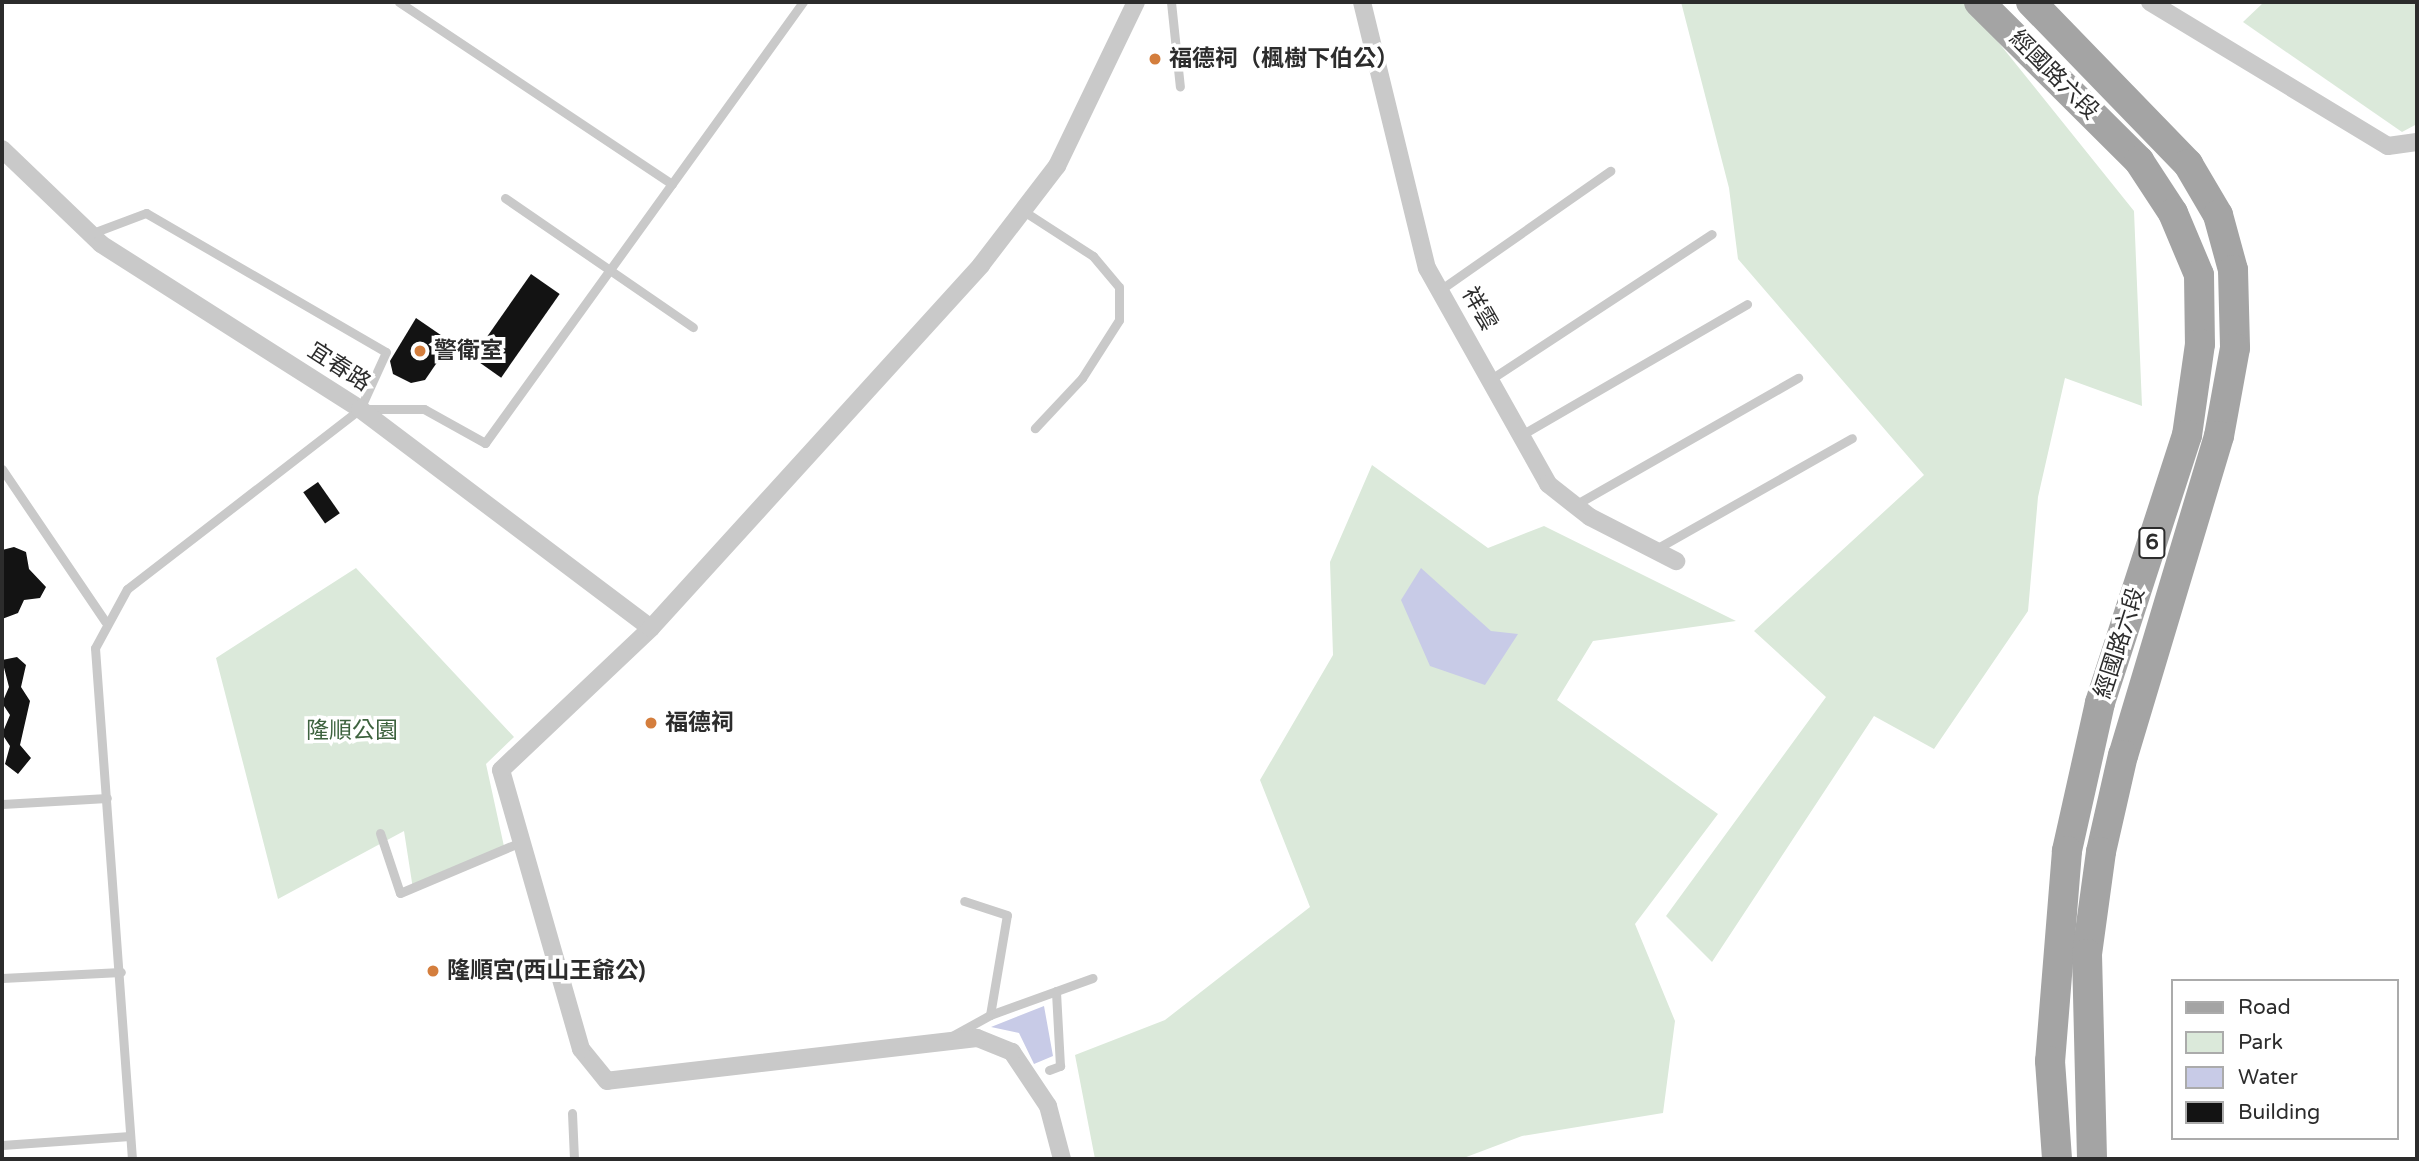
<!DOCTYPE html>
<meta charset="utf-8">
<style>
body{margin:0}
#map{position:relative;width:2419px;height:1161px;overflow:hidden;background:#fff;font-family:"Varela Round","Noto Sans TC",sans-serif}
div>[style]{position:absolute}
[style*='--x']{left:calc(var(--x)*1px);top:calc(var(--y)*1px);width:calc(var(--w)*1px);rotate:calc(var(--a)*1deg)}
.green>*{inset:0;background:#dbe9da}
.water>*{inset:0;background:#c8cbe7}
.building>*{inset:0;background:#131313;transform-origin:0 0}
.lane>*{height:9px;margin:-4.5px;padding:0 4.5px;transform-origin:4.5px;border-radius:4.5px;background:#c9c9c9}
.street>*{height:18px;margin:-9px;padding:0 9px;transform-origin:9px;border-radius:9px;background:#c9c9c9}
.primary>*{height:30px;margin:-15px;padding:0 15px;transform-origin:15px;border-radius:15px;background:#a4a4a4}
.dots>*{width:19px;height:19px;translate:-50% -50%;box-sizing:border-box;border:4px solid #fff;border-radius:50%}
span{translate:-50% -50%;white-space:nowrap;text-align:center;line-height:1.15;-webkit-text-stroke:7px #fff;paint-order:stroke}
.shield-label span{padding:2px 5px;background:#fff;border:2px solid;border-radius:5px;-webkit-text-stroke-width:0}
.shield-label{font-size:21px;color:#2c2c2c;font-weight:700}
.poi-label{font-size:23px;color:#2c2c2c;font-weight:700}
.left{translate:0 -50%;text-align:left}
.street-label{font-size:23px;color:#2c2c2c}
.park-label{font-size:23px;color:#3e633f}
.frame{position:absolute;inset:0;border:4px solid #2c2c2c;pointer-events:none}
.legend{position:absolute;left:2171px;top:979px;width:228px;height:161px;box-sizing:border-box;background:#fff;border:2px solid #ababab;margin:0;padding:9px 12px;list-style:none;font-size:21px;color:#2c2c2c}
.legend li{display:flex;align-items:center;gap:14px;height:35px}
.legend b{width:35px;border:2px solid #ababab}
</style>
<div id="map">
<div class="green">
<div style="clip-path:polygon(1681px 2px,1966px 2px,2134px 211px,2142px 406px,2065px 378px,2038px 497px,2028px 611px,1934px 749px,1874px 716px,1712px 962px,1666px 916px,1826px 697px,1754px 631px,1924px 475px,1738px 259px,1729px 188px)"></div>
<div style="clip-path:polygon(2264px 2px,2417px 2px,2417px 124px,2402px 132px,2243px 22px)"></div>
<div style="clip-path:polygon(1372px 465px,1488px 548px,1544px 526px,1736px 621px,1593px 641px,1557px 700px,1718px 814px,1635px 924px,1675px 1021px,1663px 1113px,1522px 1136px,1461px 1159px,1095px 1159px,1075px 1055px,1165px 1020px,1310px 907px,1260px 780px,1333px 655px,1330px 562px)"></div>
<div style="clip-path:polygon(356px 568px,514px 737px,486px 764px,505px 851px,413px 889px,404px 831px,278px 899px,216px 658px)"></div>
</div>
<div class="water">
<div style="clip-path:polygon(1421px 568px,1491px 631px,1518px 634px,1485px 685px,1430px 666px,1401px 600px)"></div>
<div style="clip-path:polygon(1044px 1006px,1053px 1056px,1034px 1064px,1019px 1033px,991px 1027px)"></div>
</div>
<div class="building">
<div style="left:531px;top:274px;width:35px;height:102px;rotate:35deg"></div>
<div style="clip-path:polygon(416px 318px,451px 342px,425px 380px,411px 383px,393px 374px,390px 361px)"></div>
<div style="left:318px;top:482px;width:38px;height:18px;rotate:55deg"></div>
<div style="clip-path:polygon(14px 547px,26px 552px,29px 569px,46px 587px,40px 598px,24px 600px,18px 613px,2px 619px,2px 550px)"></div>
<div style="clip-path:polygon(17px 657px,26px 665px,21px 687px,30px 701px,20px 745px,31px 758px,18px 774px,5px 764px,10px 746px,2px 734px,10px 715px,2px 703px,9px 687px,2px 660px)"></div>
</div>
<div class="lane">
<div style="--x:399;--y:2;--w:328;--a:33.7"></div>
<div style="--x:1171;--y:2;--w:85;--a:84"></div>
<div style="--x:505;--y:198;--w:228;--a:34.5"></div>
<div style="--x:1025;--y:212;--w:81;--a:32.9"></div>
<div style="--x:1093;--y:256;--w:40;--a:50"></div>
<div style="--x:1119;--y:287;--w:33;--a:90"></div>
<div style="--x:1119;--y:320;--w:69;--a:122.5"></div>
<div style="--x:1082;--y:378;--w:69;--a:133.2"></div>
<div style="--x:90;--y:234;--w:60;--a:-20.6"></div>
<div style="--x:146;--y:213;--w:277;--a:30.1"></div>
<div style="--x:386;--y:352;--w:63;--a:114.5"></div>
<div style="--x:360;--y:409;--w:294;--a:142.3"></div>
<div style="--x:127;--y:589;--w:67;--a:118.5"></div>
<div style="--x:95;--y:648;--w:512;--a:85.86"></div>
<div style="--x:1440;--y:290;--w:208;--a:-35"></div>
<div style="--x:1491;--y:379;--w:264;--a:-33.3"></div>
<div style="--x:362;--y:409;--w:62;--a:0"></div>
<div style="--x:424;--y:409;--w:70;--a:29.1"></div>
<div style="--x:485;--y:443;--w:544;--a:-54.21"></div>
<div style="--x:1523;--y:434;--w:259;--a:-30.1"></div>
<div style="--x:2;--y:469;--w:184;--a:55.9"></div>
<div style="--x:1575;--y:505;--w:257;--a:-29.7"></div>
<div style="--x:1656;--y:549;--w:225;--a:-29.5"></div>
<div style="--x:2;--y:804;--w:105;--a:-3.3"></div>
<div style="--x:380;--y:833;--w:63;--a:71.6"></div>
<div style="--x:400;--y:893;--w:131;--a:-22.9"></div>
<div style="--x:2;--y:978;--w:119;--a:-2.9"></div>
<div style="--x:990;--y:1015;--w:109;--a:-19.9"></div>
<div style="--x:952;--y:1036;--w:43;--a:-28.9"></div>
<div style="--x:990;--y:1015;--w:101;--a:-80.4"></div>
<div style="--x:1007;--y:915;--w:45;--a:-162"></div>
<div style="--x:1049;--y:1070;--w:12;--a:-20"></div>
<div style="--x:1060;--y:1066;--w:75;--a:-93.1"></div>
<div style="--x:572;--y:1113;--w:46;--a:87.5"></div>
<div style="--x:2;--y:1145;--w:128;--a:-4"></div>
</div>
<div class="street">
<div style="--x:1362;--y:2;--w:274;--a:76.3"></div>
<div style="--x:1427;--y:268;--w:248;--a:60.7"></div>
<div style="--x:1548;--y:484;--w:53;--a:38.2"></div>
<div style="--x:1590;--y:517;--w:97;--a:27.1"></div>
<div style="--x:2150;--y:2;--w:278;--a:31.2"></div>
<div style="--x:2388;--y:146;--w:29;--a:-8"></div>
<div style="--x:2;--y:149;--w:137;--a:43.8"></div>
<div style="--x:101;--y:244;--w:307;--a:32.5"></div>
<div style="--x:360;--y:409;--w:364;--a:37"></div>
<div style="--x:1062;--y:1159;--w:55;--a:-104.8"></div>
<div style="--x:1048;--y:1106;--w:65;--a:-123.7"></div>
<div style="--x:1012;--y:1052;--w:38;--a:-158"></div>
<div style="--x:977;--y:1038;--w:372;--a:173.4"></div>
<div style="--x:607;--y:1081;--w:41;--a:-129.1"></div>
<div style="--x:581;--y:1049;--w:290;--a:-106"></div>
<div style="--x:501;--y:770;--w:207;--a:-43.4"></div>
<div style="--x:651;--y:628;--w:491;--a:-47.7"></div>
<div style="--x:981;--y:265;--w:125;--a:-52.5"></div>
<div style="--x:1057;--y:166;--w:182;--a:-64.3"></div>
</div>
<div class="primary">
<div style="--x:1979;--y:2;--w:226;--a:44.8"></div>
<div style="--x:2139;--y:161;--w:62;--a:56.8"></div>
<div style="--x:2173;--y:213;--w:67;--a:67.2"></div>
<div style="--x:2199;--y:275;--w:69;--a:89.2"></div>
<div style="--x:2200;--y:344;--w:92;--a:98.1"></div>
<div style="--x:2187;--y:435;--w:282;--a:108"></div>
<div style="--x:2100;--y:703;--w:152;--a:102.6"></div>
<div style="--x:2067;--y:851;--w:211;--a:94.6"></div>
<div style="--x:2050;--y:1061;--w:98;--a:85.9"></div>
<div style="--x:2031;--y:2;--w:226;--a:45.9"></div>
<div style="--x:2188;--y:164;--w:59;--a:59.5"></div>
<div style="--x:2218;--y:215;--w:57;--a:74.7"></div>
<div style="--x:2233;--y:270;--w:78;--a:88.5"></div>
<div style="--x:2235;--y:348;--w:89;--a:100.3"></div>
<div style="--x:2219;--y:436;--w:333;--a:106.7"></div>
<div style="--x:2123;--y:755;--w:99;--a:102.8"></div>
<div style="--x:2101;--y:852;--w:103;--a:97.8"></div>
<div style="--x:2087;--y:954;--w:205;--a:88.6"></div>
</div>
<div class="dots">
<div style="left:1155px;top:59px;background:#d47e3d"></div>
<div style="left:420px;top:351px;background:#d47e3d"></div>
<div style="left:651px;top:723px;background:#d47e3d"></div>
<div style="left:433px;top:971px;background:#d47e3d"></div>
</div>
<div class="shield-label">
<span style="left:2152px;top:543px">6</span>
</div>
<div class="poi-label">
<span class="left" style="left:1169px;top:59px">福德祠（楓樹下伯公）</span>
<span class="left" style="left:434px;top:351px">警衛室</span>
<span class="left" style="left:665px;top:723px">福德祠</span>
<span class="left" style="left:447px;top:971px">隆順宮(西山王爺公)</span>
</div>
<div class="street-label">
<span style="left:2054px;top:75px;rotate:45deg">經國路六段</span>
<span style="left:1479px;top:309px;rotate:60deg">祥雲</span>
<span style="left:339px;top:367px;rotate:33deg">宜春路</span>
<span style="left:2120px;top:643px;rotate:-72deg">經國路六段</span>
</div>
<div class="park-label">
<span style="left:352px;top:731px">隆順公園</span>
</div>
<div class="frame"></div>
<ul class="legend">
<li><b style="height:9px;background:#a4a4a4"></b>Road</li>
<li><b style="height:19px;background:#dbe9da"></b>Park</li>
<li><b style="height:19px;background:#c8cbe7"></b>Water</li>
<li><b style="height:19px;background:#131313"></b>Building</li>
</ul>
</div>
